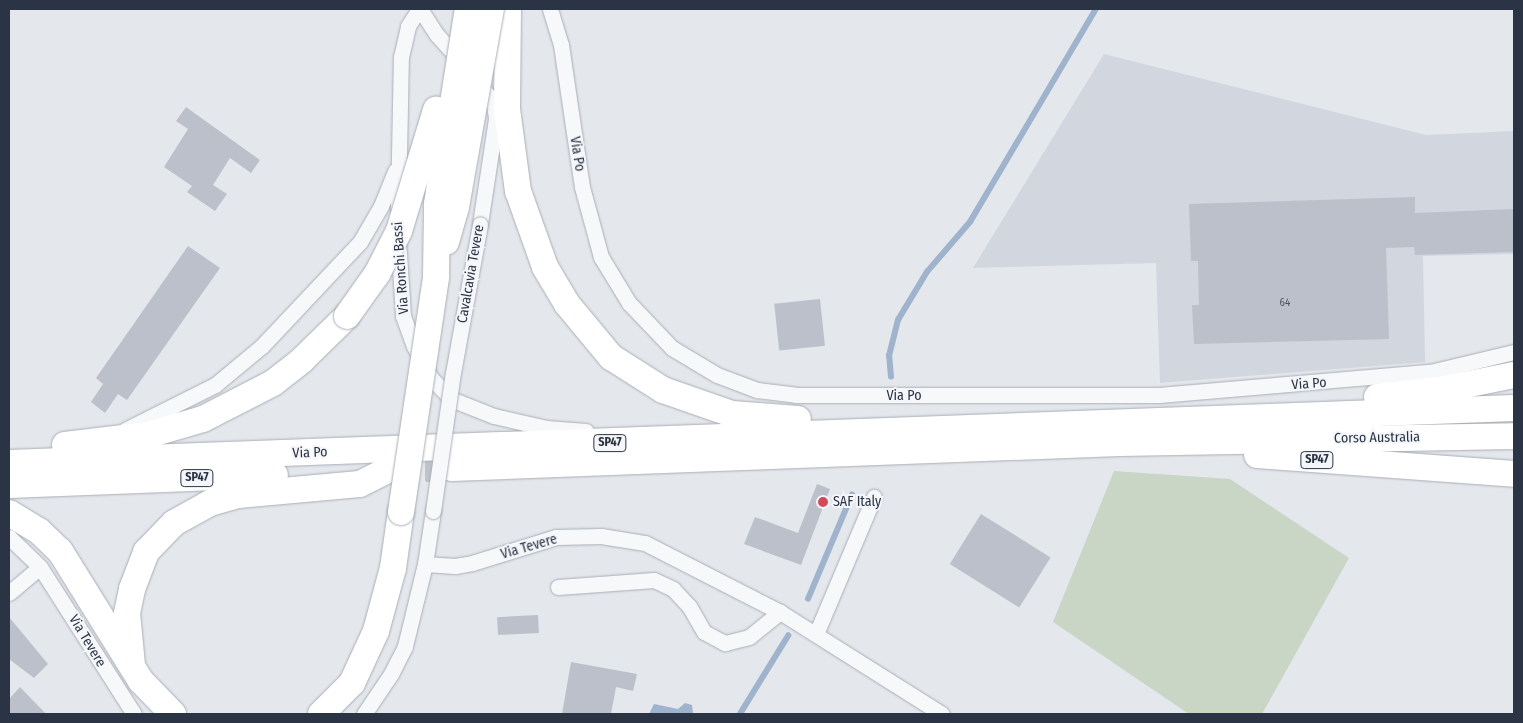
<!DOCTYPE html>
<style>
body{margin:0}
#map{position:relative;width:1523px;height:723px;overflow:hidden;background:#e4e7ec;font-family:"Fira Sans Condensed",sans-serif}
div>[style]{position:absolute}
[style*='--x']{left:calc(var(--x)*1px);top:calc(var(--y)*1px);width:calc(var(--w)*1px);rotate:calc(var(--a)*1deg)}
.built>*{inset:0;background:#d2d6de}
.green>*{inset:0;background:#c9d6c5}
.water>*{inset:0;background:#9fb4cc}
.stream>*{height:5.5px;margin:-2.75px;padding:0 2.75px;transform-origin:2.75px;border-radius:2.75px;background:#9fb4cc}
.building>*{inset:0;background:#bbc0ca;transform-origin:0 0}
.highway-tunnel>*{height:26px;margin-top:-13px;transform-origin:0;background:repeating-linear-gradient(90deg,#bfc3cb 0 26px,transparent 0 39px)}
.roads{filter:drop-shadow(0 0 1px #a9aeb7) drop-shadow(0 0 1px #a9aeb7)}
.street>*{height:15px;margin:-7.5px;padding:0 7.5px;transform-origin:7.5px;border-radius:7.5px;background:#f7f8fa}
.highway>*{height:26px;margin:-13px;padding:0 13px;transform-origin:13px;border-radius:13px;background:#fff}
.bridges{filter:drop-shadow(0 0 1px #a9aeb7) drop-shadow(0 0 1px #a9aeb7)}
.street-bridge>*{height:15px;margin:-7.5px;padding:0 7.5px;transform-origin:7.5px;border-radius:7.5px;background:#f7f8fa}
.highway-bridge>*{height:26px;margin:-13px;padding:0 13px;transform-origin:13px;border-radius:13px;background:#fff}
.dots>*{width:14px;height:14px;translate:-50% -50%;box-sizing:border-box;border:2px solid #f4f6f9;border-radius:50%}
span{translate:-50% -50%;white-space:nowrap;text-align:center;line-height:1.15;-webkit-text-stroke:4px #f4f6f9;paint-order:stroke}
.number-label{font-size:11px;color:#4f5766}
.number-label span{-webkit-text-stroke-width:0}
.shield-label span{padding:1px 4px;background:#f4f6f9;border:1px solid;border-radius:4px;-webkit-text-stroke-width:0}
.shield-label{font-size:12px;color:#2b3445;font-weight:700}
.street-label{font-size:14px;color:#2b3445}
.poi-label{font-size:14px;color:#2b3445}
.left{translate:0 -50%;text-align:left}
.frame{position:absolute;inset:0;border:10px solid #2b3445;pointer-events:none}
</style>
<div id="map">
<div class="built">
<div style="clip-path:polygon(1104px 54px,1426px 135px,1514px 131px,1514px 254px,1423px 256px,1425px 362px,1160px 383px,1156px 263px,973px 268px)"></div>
</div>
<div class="green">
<div style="clip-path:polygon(1114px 471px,1230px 479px,1349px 558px,1262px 714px,1189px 714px,1053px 622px)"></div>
</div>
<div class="water">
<div style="clip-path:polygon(685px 703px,692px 705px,693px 714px,649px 714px,654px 704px,678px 709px)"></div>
</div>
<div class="stream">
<div style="--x:891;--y:377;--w:21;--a:-95"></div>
<div style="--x:889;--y:356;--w:37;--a:-76"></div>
<div style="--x:898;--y:320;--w:56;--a:-58.9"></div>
<div style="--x:927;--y:272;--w:66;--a:-49.3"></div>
<div style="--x:970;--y:222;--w:247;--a:-59.4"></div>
<div style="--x:808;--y:599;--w:113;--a:-67.1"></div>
<div style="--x:740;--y:714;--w:92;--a:-58.4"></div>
</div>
<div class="building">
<div style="clip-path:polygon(186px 107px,260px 160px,251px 173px,230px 158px,213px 185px,227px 194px,215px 211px,187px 192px,192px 186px,164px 167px,188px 129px,176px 121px)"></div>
<div style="clip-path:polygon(1415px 197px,1415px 213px,1514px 209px,1514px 252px,1415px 255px,1414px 247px,1386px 248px,1389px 339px,1194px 344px,1192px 305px,1199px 305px,1198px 261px,1191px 261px,1189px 204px)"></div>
<div style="clip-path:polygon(188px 246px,220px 268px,127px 400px,118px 394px,105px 413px,91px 402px,103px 384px,96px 378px)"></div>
<div style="left:820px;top:299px;width:47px;height:46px;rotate:84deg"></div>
<div style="clip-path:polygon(817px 484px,830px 489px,801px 565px,744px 544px,755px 517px,798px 533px)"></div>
<div style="left:981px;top:514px;width:82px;height:59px;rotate:32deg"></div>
<div style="left:538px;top:615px;width:18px;height:41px;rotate:87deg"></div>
<div style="clip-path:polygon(9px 617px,48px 664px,34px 678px,9px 659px)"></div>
<div style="clip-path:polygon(571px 662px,637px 674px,633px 691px,616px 687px,611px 714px,562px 714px)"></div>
<div style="clip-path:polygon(20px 687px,46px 714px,9px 714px,9px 699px)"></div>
</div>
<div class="highway-tunnel">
<div style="--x:386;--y:471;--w:65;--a:-2.6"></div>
</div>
<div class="roads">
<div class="street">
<div style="--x:420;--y:9;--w:31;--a:57"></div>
<div style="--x:437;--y:35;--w:38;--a:48"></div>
<div style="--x:550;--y:9;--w:38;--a:73"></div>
<div style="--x:561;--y:45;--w:144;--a:81.6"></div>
<div style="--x:582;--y:187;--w:73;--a:74.8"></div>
<div style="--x:601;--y:257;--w:54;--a:58.7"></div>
<div style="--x:629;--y:303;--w:62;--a:46.3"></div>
<div style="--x:672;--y:348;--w:52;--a:31"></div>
<div style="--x:717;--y:375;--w:43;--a:20.6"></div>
<div style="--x:757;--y:390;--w:39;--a:7"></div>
<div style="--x:796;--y:395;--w:363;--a:0"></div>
<div style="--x:1159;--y:395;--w:272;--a:-4.9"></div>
<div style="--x:1430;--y:372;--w:86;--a:-13.4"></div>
<div style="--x:477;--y:80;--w:29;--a:55"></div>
<div style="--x:494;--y:104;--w:15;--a:82"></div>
<div style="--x:496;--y:119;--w:106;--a:98.7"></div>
<div style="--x:398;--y:208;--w:151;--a:-88.9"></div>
<div style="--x:401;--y:57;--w:32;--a:-77"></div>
<div style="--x:408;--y:26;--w:20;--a:-57"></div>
<div style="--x:398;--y:238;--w:78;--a:86.3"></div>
<div style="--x:403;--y:316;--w:32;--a:70"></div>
<div style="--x:414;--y:346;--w:36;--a:62"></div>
<div style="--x:431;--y:378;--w:29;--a:46"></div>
<div style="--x:451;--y:399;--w:46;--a:21.6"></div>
<div style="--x:494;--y:416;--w:53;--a:13"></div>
<div style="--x:546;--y:428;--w:40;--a:4.3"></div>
<div style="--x:125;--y:430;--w:101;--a:-26.6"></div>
<div style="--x:215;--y:385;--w:61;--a:-39.7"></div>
<div style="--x:262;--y:346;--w:143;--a:-46.7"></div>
<div style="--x:360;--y:242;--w:42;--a:-59.7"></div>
<div style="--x:381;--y:206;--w:38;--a:-68"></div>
<div style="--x:9;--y:537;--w:43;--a:44.1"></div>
<div style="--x:40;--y:567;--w:174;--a:57.4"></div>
<div style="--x:425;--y:564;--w:30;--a:4"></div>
<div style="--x:455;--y:566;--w:17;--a:-10"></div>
<div style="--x:472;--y:563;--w:88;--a:-17.2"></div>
<div style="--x:556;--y:537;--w:45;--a:-1.3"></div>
<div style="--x:601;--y:536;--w:45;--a:9"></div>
<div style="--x:645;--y:543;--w:152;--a:27.1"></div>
<div style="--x:780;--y:612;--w:191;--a:32.2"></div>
<div style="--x:558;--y:587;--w:96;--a:-4.2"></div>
<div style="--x:654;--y:580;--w:21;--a:25"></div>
<div style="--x:673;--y:589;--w:23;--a:47"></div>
<div style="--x:689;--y:606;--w:30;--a:60"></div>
<div style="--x:704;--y:632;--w:24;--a:28"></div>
<div style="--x:725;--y:643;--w:25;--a:-14"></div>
<div style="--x:749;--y:637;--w:40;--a:-39"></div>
<div style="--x:9;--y:593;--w:40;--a:-40"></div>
<div style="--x:816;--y:634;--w:149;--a:-67.1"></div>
<div style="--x:364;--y:714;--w:48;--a:-56"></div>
<div style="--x:391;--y:674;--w:31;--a:-63"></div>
<div style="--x:405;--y:646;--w:84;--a:-76.3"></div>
<div style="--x:425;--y:564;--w:54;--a:-81.4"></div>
</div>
<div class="highway">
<div style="--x:508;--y:9;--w:100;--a:90.6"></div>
<div style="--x:507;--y:109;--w:83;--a:82.4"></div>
<div style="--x:518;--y:191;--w:81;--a:70.4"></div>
<div style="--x:545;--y:267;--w:43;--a:59.3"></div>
<div style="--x:567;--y:304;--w:69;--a:50.3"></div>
<div style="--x:611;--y:357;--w:62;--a:32.4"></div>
<div style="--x:663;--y:390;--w:73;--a:19.2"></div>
<div style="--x:732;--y:414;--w:66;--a:4.3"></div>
<div style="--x:1377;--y:397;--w:68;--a:-6.7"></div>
<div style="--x:1445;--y:389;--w:70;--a:-11.5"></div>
<div style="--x:65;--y:445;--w:84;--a:-6.9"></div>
<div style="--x:148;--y:435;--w:57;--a:-16.2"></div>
<div style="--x:203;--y:419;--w:79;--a:-27.2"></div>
<div style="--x:273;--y:383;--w:37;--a:-38"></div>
<div style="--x:302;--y:360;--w:63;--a:-44.4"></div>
<div style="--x:1257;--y:455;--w:258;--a:4.2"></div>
<div style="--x:9;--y:463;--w:1506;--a:-2.09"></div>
<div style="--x:451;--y:468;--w:669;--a:-2.14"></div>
<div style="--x:1120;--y:443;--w:394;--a:-1"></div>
<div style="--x:9;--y:485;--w:266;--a:-2.2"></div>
<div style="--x:9;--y:513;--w:35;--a:31"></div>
<div style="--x:39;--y:531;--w:29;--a:44"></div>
<div style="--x:60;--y:551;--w:153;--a:58.1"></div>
<div style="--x:141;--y:681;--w:46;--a:45.9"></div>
<div style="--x:132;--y:665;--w:52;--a:-95.5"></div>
<div style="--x:127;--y:613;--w:25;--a:-78"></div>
<div style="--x:132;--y:589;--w:40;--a:-69"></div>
<div style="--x:146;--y:552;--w:40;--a:-46"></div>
<div style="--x:174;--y:523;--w:41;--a:-29.1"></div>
<div style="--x:210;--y:503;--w:29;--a:-16"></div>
<div style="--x:238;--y:495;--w:122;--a:-5.2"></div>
<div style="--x:360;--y:484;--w:29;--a:-27"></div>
<div style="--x:321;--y:714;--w:44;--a:-45"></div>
<div style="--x:352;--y:683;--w:57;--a:-65.2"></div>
<div style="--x:376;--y:631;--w:65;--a:-74.9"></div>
<div style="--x:393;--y:568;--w:57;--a:-81.9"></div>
</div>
</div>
<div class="bridges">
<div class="street-bridge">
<div style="--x:433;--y:511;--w:139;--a:-81.8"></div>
<div style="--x:453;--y:373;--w:151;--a:-79.7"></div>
</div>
<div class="highway-bridge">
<div style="--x:446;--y:242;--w:36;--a:-74"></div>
<div style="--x:456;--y:207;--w:201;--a:-80"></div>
<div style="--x:347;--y:316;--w:52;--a:-54.5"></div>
<div style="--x:377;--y:274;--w:48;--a:-62.9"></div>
<div style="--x:399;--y:231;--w:127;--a:-73"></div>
<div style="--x:401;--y:512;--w:238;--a:-81.5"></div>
<div style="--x:436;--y:277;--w:73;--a:-89.2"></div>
<div style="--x:437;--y:204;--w:197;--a:-81"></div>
</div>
</div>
<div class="dots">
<div style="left:823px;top:502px;background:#d1495b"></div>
</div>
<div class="number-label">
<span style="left:1285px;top:303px">64</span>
</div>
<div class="shield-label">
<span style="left:610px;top:443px">SP47</span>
<span style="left:1317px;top:460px">SP47</span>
<span style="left:197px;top:478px">SP47</span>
</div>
<div class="street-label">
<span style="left:577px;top:154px;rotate:81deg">Via Po</span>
<span style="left:401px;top:268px;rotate:-94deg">Via Ronchi Bassi</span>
<span style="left:471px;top:274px;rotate:-80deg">Cavalcavia Tevere</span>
<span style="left:1309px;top:384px;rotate:-4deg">Via Po</span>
<span style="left:904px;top:396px">Via Po</span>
<span style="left:1377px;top:438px;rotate:-1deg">Corso Australia</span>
<span style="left:310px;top:453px;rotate:-2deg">Via Po</span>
<span style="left:529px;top:547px;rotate:-16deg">Via Tevere</span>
<span style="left:87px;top:641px;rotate:59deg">Via Tevere</span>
</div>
<div class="poi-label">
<span class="left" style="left:833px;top:502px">SAF Italy</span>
</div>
<div class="frame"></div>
</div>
